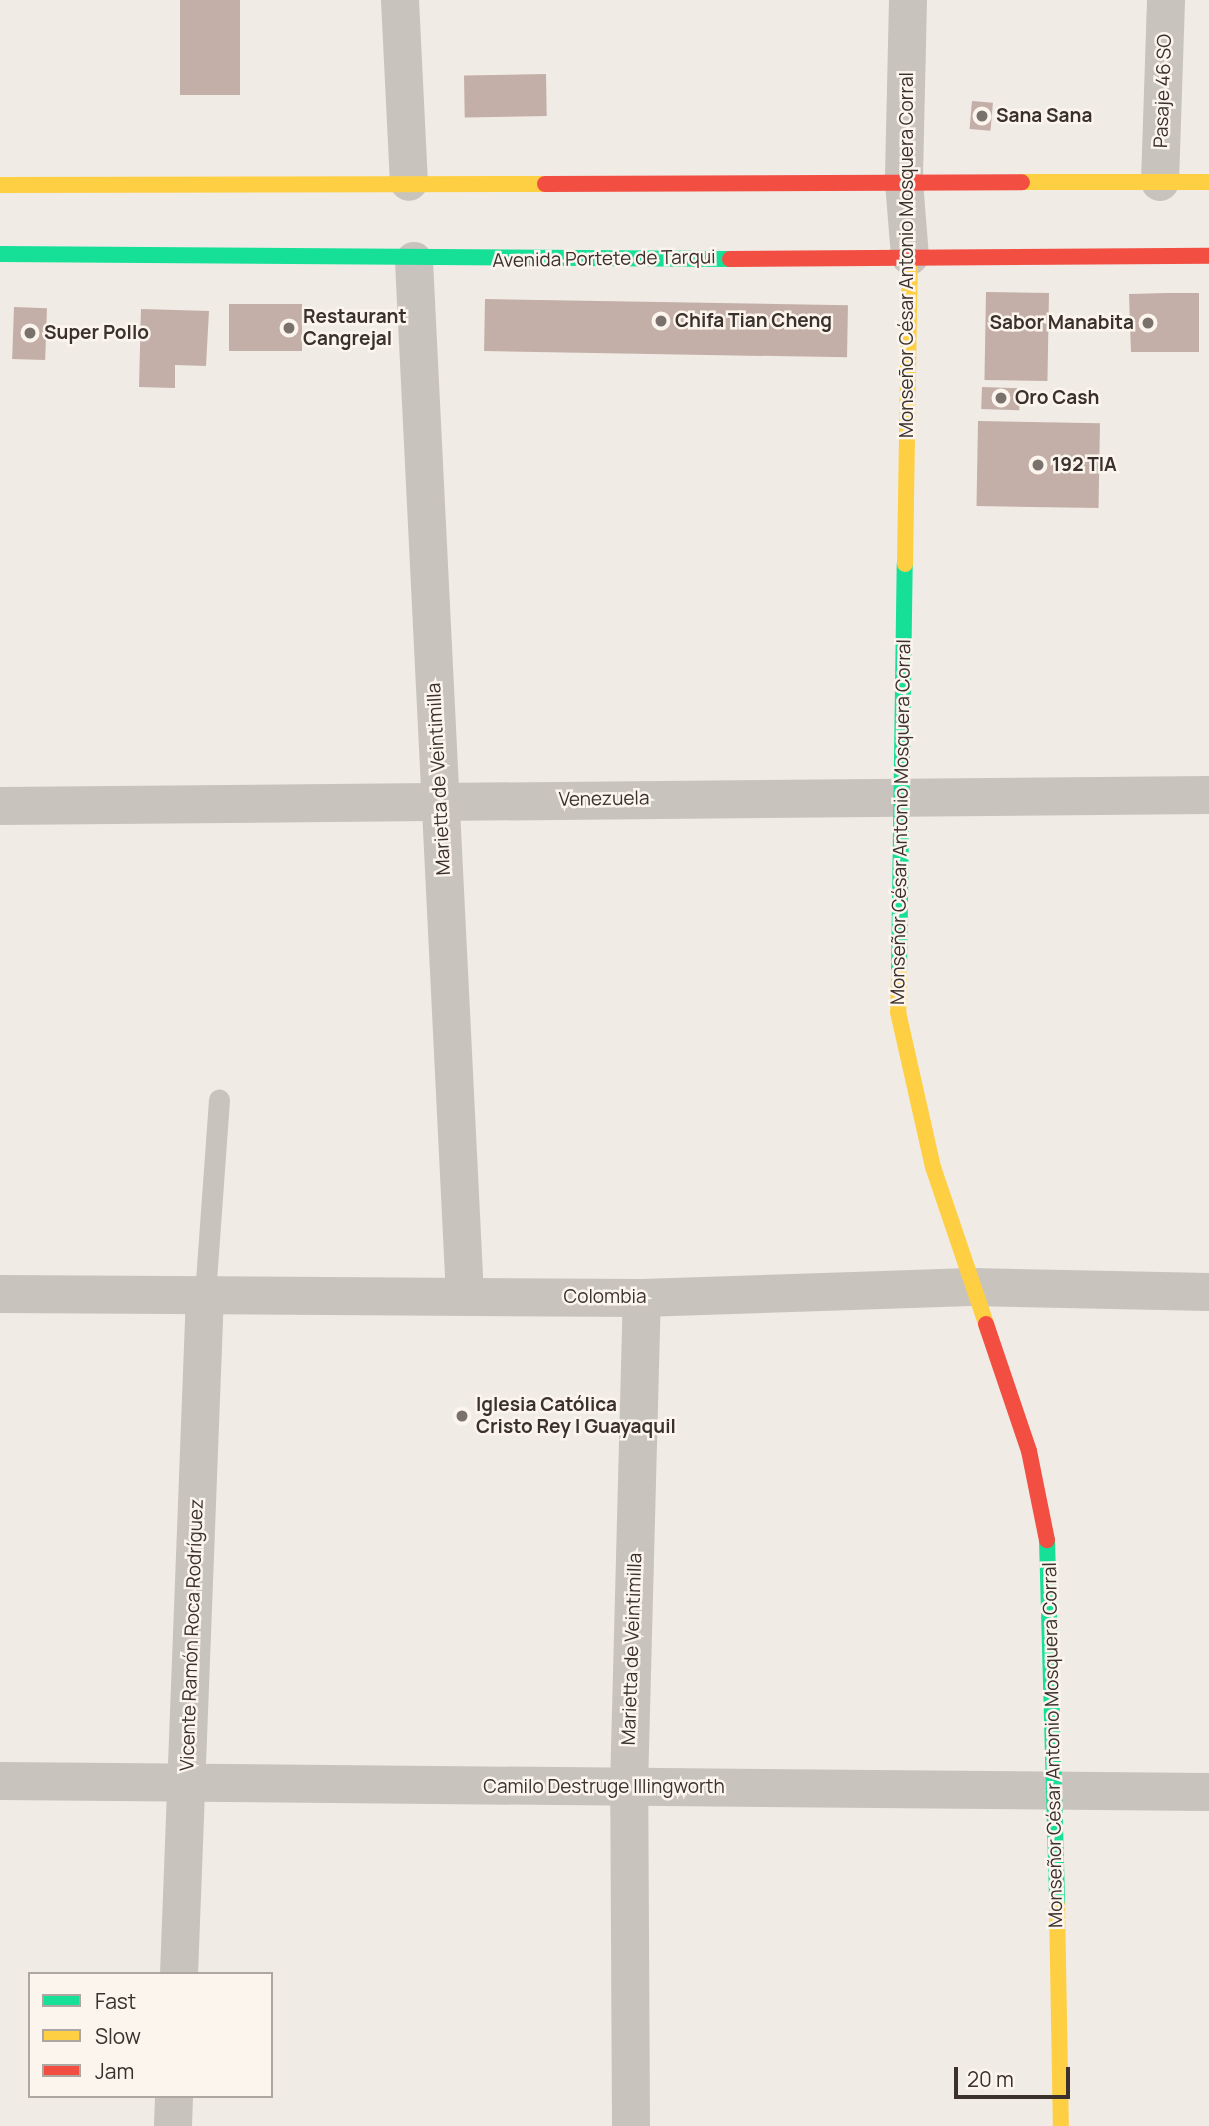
<!DOCTYPE html>
<meta charset="utf-8">
<style>
body{margin:0}
#map{position:relative;width:1209px;height:2126px;overflow:hidden;background:#f0ebe5;font-family:Manrope,sans-serif}
div>[style]{position:absolute}
[style*='--x']{left:calc(var(--x)*1px);top:calc(var(--y)*1px);width:calc(var(--w)*1px);rotate:calc(var(--a)*1deg)}
.building>*{inset:0;background:#c3afa7;transform-origin:0 0}
.lane>*{height:21px;margin:-10.5px;padding:0 10.5px;transform-origin:10.5px;border-radius:10.5px;background:#c9c3be}
.street>*{height:38px;margin:-19px;padding:0 19px;transform-origin:19px;border-radius:19px;background:#c9c3be}
.fast>*{height:16px;margin:-8px;padding:0 8px;transform-origin:8px;border-radius:8px;background:#16e098}
.slow>*{height:16px;margin:-8px;padding:0 8px;transform-origin:8px;border-radius:8px;background:#ffcf43}
.jam>*{height:16px;margin:-8px;padding:0 8px;transform-origin:8px;border-radius:8px;background:#f24e42}
.dots>*{width:19px;height:19px;translate:-50% -50%;box-sizing:border-box;border:4px solid #fbf5ee;border-radius:50%}
span{translate:-50% -50%;white-space:nowrap;text-align:center;line-height:1.15;-webkit-text-stroke:5px #fbf5ee;paint-order:stroke}
.street-label{font-size:19px;color:#3b302b}
.poi-label{font-size:19px;color:#3b302b;font-weight:700}
.left{translate:0 -50%;text-align:left}
.right{translate:-100% -50%;text-align:right}
.legend{position:absolute;left:28px;top:1972px;width:245px;height:126px;box-sizing:border-box;background:#fbf5ee;border:2px solid #aea6a0;margin:0;padding:9px 12px;list-style:none;font-size:21px;color:#3b302b}
.legend li{display:flex;align-items:center;gap:14px;height:35px}
.legend b{width:35px;border:2px solid #aea6a0}
.scale{position:absolute;left:954px;top:2067px;width:116px;height:32px;box-sizing:border-box;border:4px solid #3b302b;border-top:0;padding-left:9px;font-size:21px;line-height:24px;white-space:nowrap;color:#3b302b;-webkit-text-stroke:5px #fbf5ee;paint-order:stroke}
</style>
<div id="map">
<div class="building">
<div style="left:180px;top:0;width:60px;height:95px"></div>
<div style="left:546px;top:74px;width:42px;height:82px;rotate:89deg"></div>
<div style="left:972px;top:101px;width:21px;height:28px;rotate:5deg"></div>
<div style="left:986px;top:292px;width:63px;height:88px;rotate:1deg"></div>
<div style="clip-path:polygon(1167px 293px,1199px 293px,1199px 352px,1131px 352px,1129px 294px)"></div>
<div style="left:485px;top:299px;width:363px;height:52px;rotate:1deg"></div>
<div style="left:229px;top:304px;width:73px;height:47px"></div>
<div style="left:14px;top:307px;width:33px;height:52px;rotate:2deg"></div>
<div style="clip-path:polygon(141px 309px,209px 311px,206px 366px,175px 365px,175px 388px,139px 387px)"></div>
<div style="left:982px;top:387px;width:38px;height:22px;rotate:2deg"></div>
<div style="left:978px;top:421px;width:122px;height:85px;rotate:1deg"></div>
</div>
<div class="lane">
<div style="--x:205;--y:1295;--w:196;--a:-85.9"></div>
</div>
<div class="street">
<div style="--x:400;--y:0;--w:182;--a:87.2"></div>
<div style="--x:908;--y:0;--w:182;--a:91.3"></div>
<div style="--x:904;--y:182;--w:74;--a:85.4"></div>
<div style="--x:1160;--y:182;--w:182;--a:-88.1"></div>
<div style="--x:414;--y:261;--w:1037;--a:87.18"></div>
<div style="--x:0;--y:806;--w:1209;--a:-0.52"></div>
<div style="--x:0;--y:1294;--w:642;--a:0.36"></div>
<div style="--x:642;--y:1298;--w:329;--a:-1.9"></div>
<div style="--x:971;--y:1287;--w:238;--a:1.2"></div>
<div style="--x:0;--y:1781;--w:1209;--a:0.52"></div>
<div style="--x:179;--y:1974;--w:679;--a:-87.81"></div>
<div style="--x:173;--y:2126;--w:30;--a:-88"></div>
<div style="--x:631;--y:2126;--w:339;--a:-90.3"></div>
<div style="--x:629;--y:1787;--w:489;--a:-88.5"></div>
</div>
<div class="fast">
<div style="--x:0;--y:254;--w:730;--a:0.39"></div>
<div style="--x:899;--y:973;--w:409;--a:-89.2"></div>
<div style="--x:1047;--y:1540;--w:365;--a:88.4"></div>
</div>
<div class="slow">
<div style="--x:1022;--y:182;--w:187;--a:0"></div>
<div style="--x:0;--y:185;--w:545;--a:-0.11"></div>
<div style="--x:905;--y:564;--w:308;--a:-89.1"></div>
<div style="--x:899;--y:973;--w:39;--a:91"></div>
<div style="--x:898;--y:1012;--w:159;--a:77.3"></div>
<div style="--x:933;--y:1167;--w:166;--a:71.3"></div>
<div style="--x:1057;--y:1905;--w:221;--a:89"></div>
</div>
<div class="jam">
<div style="--x:545;--y:184;--w:477;--a:-0.2"></div>
<div style="--x:730;--y:259;--w:479;--a:-0.4"></div>
<div style="--x:986;--y:1324;--w:134;--a:71.3"></div>
<div style="--x:1029;--y:1451;--w:91;--a:78.6"></div>
</div>
<div class="dots">
<div style="left:982px;top:116px;background:#7a716c"></div>
<div style="left:661px;top:321px;background:#7a716c"></div>
<div style="left:1148px;top:323px;background:#7a716c"></div>
<div style="left:289px;top:328px;background:#7a716c"></div>
<div style="left:30px;top:333px;background:#7a716c"></div>
<div style="left:1001px;top:398px;background:#7a716c"></div>
<div style="left:1038px;top:465px;background:#7a716c"></div>
<div style="left:462px;top:1416px;background:#7a716c"></div>
</div>
<div class="street-label">
<span style="left:1163px;top:91px;rotate:-88deg">Pasaje 46 SO</span>
<span style="left:907px;top:255px;rotate:-90deg">Monseñor César Antonio Mosquera Corral</span>
<span style="left:604px;top:259px;rotate:-1deg">Avenida Portete de Tarqui</span>
<span style="left:439px;top:779px;rotate:-93deg">Marietta de Veintimilla</span>
<span style="left:604px;top:799px;rotate:-1deg">Venezuela</span>
<span style="left:901px;top:822px;rotate:-89deg">Monseñor César Antonio Mosquera Corral</span>
<span style="left:605px;top:1297px">Colombia</span>
<span style="left:192px;top:1635px;rotate:-88deg">Vicente Ramón Roca Rodríguez</span>
<span style="left:632px;top:1649px;rotate:-88deg">Marietta de Veintimilla</span>
<span style="left:1053px;top:1745px;rotate:-91deg">Monseñor César Antonio Mosquera Corral</span>
<span style="left:604px;top:1787px">Camilo Destruge Illingworth</span>
</div>
<div class="poi-label">
<span class="left" style="left:996px;top:116px">Sana Sana</span>
<span class="left" style="left:303px;top:328px">Restaurant<br>Cangrejal</span>
<span class="left" style="left:675px;top:321px">Chifa Tian Cheng</span>
<span class="right" style="left:1134px;top:323px">Sabor Manabita</span>
<span class="left" style="left:44px;top:333px">Super Pollo</span>
<span class="left" style="left:1015px;top:398px">Oro Cash</span>
<span class="left" style="left:1052px;top:465px">192 TIA</span>
<span class="left" style="left:476px;top:1416px">Iglesia Católica<br>Cristo Rey | Guayaquil</span>
</div>
<ul class="legend">
<li><b style="height:9px;background:#16e098"></b>Fast</li>
<li><b style="height:9px;background:#ffcf43"></b>Slow</li>
<li><b style="height:9px;background:#f24e42"></b>Jam</li>
</ul>
<div class="scale">20 m</div>
</div>
